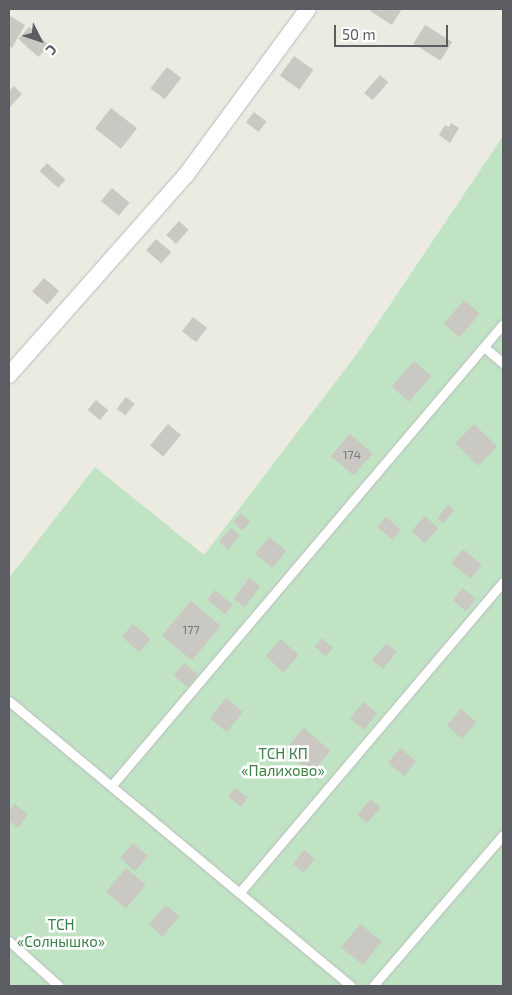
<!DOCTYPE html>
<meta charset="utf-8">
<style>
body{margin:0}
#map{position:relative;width:512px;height:995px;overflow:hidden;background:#ecebe2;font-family:"Exo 2",sans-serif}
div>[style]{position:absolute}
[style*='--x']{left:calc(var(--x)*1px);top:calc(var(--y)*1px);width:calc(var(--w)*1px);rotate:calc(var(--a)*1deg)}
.green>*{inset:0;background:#c0e3c4}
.building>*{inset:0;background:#cac8c2;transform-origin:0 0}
.roads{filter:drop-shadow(0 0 1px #b8b9be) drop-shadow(0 0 1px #b8b9be)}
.lane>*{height:9px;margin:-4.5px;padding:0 4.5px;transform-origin:4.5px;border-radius:4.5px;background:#fff}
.street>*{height:16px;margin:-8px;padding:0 8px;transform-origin:8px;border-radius:8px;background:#fff}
span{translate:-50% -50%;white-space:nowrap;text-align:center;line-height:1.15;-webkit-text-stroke:5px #fff;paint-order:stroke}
.number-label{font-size:12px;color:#77787a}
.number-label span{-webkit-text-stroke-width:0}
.park-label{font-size:15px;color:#3a8246}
.frame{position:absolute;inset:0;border:10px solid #5b5d62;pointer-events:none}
.north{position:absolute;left:15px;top:15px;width:50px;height:50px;-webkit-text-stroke:4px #fff;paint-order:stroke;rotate:131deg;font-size:14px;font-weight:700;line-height:20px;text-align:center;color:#5b5d62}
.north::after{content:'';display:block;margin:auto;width:18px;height:22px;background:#5b5d62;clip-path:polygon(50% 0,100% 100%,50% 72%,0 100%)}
.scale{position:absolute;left:334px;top:25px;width:114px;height:22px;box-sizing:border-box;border:2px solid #5b5d62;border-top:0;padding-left:6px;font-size:15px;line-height:18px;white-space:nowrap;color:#5b5d62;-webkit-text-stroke:4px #fff;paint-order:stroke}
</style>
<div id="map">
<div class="green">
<div style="clip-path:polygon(503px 136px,503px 986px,9px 986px,9px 578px,95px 467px,204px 555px,359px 351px)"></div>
</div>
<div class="building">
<div style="clip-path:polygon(371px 9px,402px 9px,392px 25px,370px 11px)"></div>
<div style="clip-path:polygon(9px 15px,25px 25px,12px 48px,9px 46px)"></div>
<div style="left:425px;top:25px;width:32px;height:22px;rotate:32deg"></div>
<div style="left:29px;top:27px;width:27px;height:16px;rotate:42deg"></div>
<div style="left:294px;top:56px;width:24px;height:24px;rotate:36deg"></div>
<div style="left:167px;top:67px;width:18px;height:27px;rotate:38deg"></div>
<div style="left:380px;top:75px;width:11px;height:24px;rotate:41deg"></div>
<div style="clip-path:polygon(14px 86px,22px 94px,9px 108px,9px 91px)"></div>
<div style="left:111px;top:108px;width:33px;height:26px;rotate:38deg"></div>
<div style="left:254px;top:112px;width:16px;height:13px;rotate:38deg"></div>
<div style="clip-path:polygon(451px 123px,459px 128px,450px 143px,439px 135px,445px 125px,449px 127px)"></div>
<div style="left:47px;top:163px;width:25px;height:11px;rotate:42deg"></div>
<div style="left:112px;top:188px;width:23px;height:17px;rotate:40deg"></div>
<div style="left:179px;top:221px;width:13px;height:19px;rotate:42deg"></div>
<div style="left:156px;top:239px;width:20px;height:15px;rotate:41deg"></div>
<div style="left:44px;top:278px;width:20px;height:18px;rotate:41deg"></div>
<div style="left:464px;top:300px;width:21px;height:31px;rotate:41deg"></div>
<div style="left:193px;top:317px;width:18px;height:18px;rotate:38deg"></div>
<div style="left:414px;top:361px;width:23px;height:34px;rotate:41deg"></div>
<div style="left:126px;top:397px;width:11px;height:15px;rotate:38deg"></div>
<div style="left:96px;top:400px;width:16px;height:13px;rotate:40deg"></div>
<div style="left:168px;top:424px;width:17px;height:28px;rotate:40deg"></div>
<div style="left:474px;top:424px;width:32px;height:27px;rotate:44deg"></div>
<div style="left:350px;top:434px;width:30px;height:29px;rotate:41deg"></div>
<div style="left:448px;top:505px;width:8px;height:17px;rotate:40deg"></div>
<div style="left:241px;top:513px;width:13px;height:12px;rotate:42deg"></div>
<div style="left:425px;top:516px;width:18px;height:20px;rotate:43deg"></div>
<div style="left:386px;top:517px;width:20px;height:13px;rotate:41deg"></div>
<div style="left:231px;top:528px;width:12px;height:18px;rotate:42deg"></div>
<div style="left:269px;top:537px;width:22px;height:22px;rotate:39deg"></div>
<div style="left:463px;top:549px;width:25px;height:18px;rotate:40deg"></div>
<div style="left:249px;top:578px;width:14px;height:26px;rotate:36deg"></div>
<div style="left:463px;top:588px;width:17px;height:16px;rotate:40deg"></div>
<div style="left:215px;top:590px;width:23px;height:12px;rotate:40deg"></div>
<div style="left:191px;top:601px;width:39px;height:45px;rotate:40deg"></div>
<div style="left:133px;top:624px;width:23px;height:17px;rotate:41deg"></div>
<div style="left:322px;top:638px;width:15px;height:11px;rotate:42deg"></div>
<div style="left:281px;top:639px;width:24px;height:23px;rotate:42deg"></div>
<div style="left:386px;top:643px;width:14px;height:22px;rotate:39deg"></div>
<div style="left:184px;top:663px;width:18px;height:16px;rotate:41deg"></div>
<div style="left:226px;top:698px;width:22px;height:26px;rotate:39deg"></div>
<div style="left:363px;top:702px;width:18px;height:21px;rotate:38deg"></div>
<div style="left:461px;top:709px;width:20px;height:22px;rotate:41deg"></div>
<div style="left:304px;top:728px;width:35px;height:30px;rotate:41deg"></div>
<div style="left:400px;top:748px;width:21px;height:19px;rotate:39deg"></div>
<div style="left:235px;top:788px;width:16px;height:11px;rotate:38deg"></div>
<div style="left:371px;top:799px;width:13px;height:21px;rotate:42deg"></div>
<div style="clip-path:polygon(15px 804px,28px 815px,18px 828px,9px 820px,9px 811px)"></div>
<div style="left:133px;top:843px;width:20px;height:20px;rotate:41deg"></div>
<div style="left:304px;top:850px;width:14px;height:18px;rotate:39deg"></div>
<div style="left:126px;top:868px;width:26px;height:31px;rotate:40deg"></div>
<div style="left:166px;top:905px;width:18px;height:26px;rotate:41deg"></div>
<div style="left:360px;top:924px;width:28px;height:30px;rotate:39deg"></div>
</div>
<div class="roads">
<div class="lane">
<div style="--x:484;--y:347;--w:25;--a:40"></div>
<div style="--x:9;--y:701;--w:445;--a:39.8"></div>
<div style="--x:112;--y:785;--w:604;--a:-49.7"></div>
<div style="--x:240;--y:892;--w:407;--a:-49.7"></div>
<div style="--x:9;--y:941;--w:67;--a:42"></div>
<div style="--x:373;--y:986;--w:199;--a:-49.3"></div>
</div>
<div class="street">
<div style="--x:9;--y:375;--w:267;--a:-48.5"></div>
<div style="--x:186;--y:175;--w:206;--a:-53.7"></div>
</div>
</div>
<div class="number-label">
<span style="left:352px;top:455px">174</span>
<span style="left:191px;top:630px">177</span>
</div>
<div class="park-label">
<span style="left:283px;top:762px">ТСН КП<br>«Палихово»</span>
<span style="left:61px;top:933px">ТСН<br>«Солнышко»</span>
</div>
<div class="frame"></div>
<div class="north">С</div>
<div class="scale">50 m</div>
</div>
